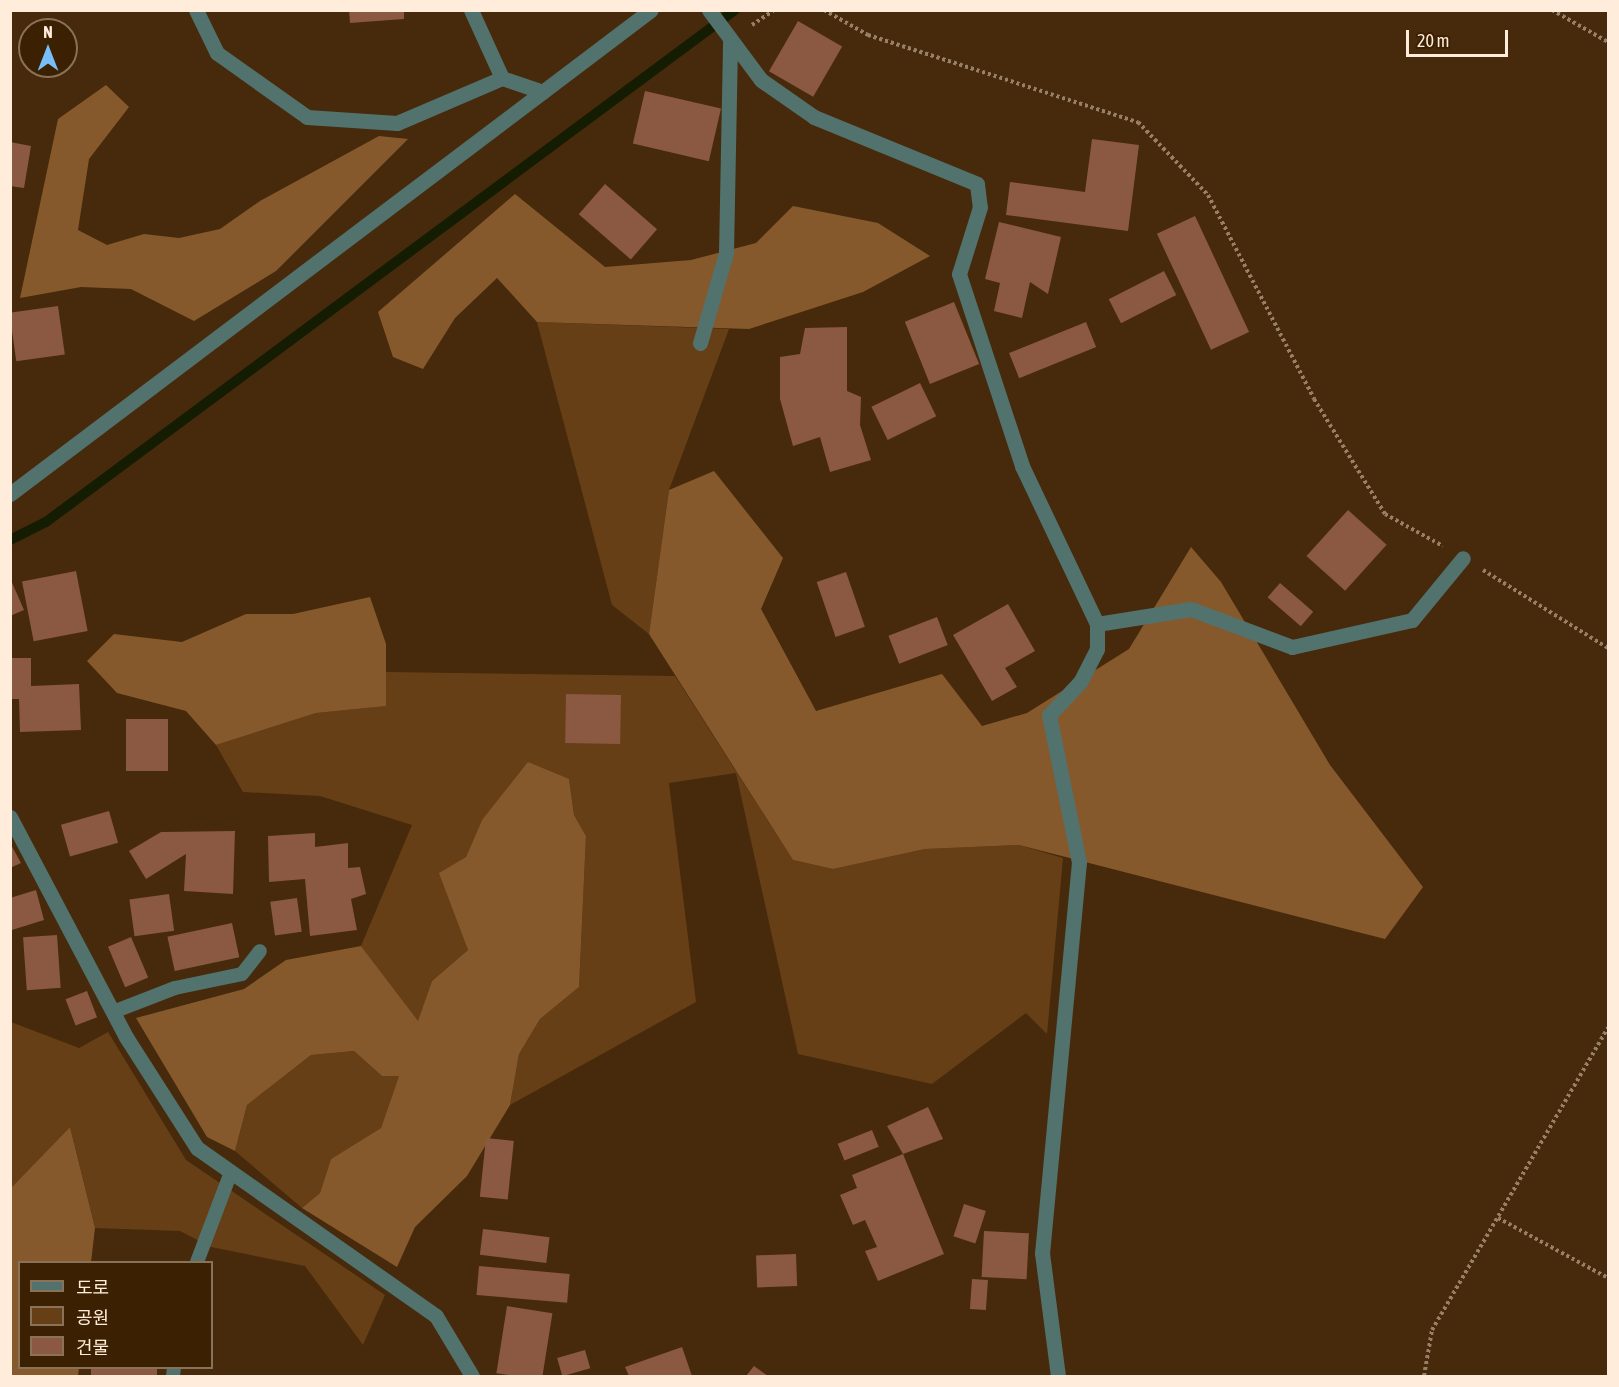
<!DOCTYPE html>
<meta charset="utf-8">
<style>
body{margin:0}
#map{position:relative;width:1619px;height:1387px;overflow:hidden;background:#462a0b;font-family:"Asap Condensed","Noto Sans KR",sans-serif}
div>[style]{position:absolute}
[style*='--x']{left:calc(var(--x)*1px);top:calc(var(--y)*1px);width:calc(var(--w)*1px);rotate:calc(var(--a)*1deg)}
.green>*{inset:0;background:#673f16}
.forest>*{inset:0;background:#86592d}
.stream>*{height:10px;margin:-5px;padding:0 5px;transform-origin:5px;border-radius:5px;background:#141c01}
.building>*{inset:0;background:#8b5842;transform-origin:0 0}
.path>*{height:4px;margin-top:-2px;transform-origin:0;background:repeating-linear-gradient(90deg,#988067 0 3px,transparent 0 6px)}
.service>*{height:14px;margin:-7px;padding:0 7px;transform-origin:7px;border-radius:7px;background:#52726d}
.minor>*{height:15px;margin:-7.5px;padding:0 7.5px;transform-origin:7.5px;border-radius:7.5px;background:#52726d}
.tertiary>*{height:15px;margin:-7.5px;padding:0 7.5px;transform-origin:7.5px;border-radius:7.5px;background:#52726d}
span{translate:-50% -50%;white-space:nowrap;text-align:center;line-height:1.15;-webkit-text-stroke:6px #3b2001;paint-order:stroke}
.frame{position:absolute;inset:0;border:12px solid #ffecdb;pointer-events:none}
.legend{position:absolute;left:18px;top:1261px;width:195px;height:108px;box-sizing:border-box;background:#3b2001;border:2px solid #897258;margin:0;padding:8px 10px;list-style:none;font-size:18px;color:#ffecdb}
.legend li{display:flex;align-items:center;gap:12px;height:30px}
.legend b{width:30px;border:2px solid #897258}
.north{position:absolute;left:18px;top:18px;width:60px;height:60px;box-sizing:border-box;background:#3b2001;border:2px solid #897258;border-radius:50%;rotate:0deg;font-size:16px;font-weight:700;line-height:24px;text-align:center;color:#ffecdb}
.north::after{content:'';display:block;margin:auto;width:21px;height:27px;background:#78bff8;clip-path:polygon(50% 0,100% 100%,50% 72%,0 100%)}
.scale{position:absolute;left:1406px;top:30px;width:102px;height:27px;box-sizing:border-box;border:3px solid #ffecdb;border-top:0;padding-left:8px;font-size:18px;line-height:21px;white-space:nowrap;color:#ffecdb;-webkit-text-stroke:4px #3b2001;paint-order:stroke}
</style>
<div id="map">
<div class="green">
<div style="clip-path:polygon(537px 322px,729px 329px,669px 490px,649px 634px,612px 605px)"></div>
<div style="clip-path:polygon(386px 672px,675px 676px,793px 860px,833px 869px,925px 849px,1019px 845px,1063px 858px,1047px 1034px,1026px 1013px,932px 1084px,798px 1054px,736px 773px,669px 783px,696px 1002px,510px 1105px,519px 1054px,540px 1019px,579px 987px,586px 836px,574px 815px,569px 779px,482px 820px,466px 857px,440px 873px,468px 950px,432px 981px,418px 1022px,361px 946px,412px 825px,320px 796px,243px 792px,216px 745px,316px 713px,385px 706px)"></div>
<div style="clip-path:polygon(11px 1022px,79px 1048px,108px 1032px,186px 1160px,385px 1295px,363px 1345px,305px 1266px,211px 1247px,180px 1231px,95px 1228px,70px 1127px,11px 1188px)"></div>
<div style="clip-path:polygon(354px 1051px,382px 1076px,399px 1076px,381px 1128px,331px 1159px,320px 1193px,302px 1208px,235px 1151px,247px 1105px,311px 1055px)"></div>
</div>
<div class="forest">
<div style="clip-path:polygon(106px 85px,129px 107px,89px 159px,78px 230px,107px 245px,144px 234px,179px 238px,220px 229px,260px 201px,379px 136px,408px 139px,276px 271px,194px 321px,131px 289px,81px 287px,20px 298px,58px 119px)"></div>
<div style="clip-path:polygon(515px 194px,605px 267px,691px 260px,756px 243px,793px 206px,878px 223px,930px 256px,863px 292px,749px 329px,537px 322px,497px 278px,455px 318px,423px 369px,393px 357px,378px 312px)"></div>
<div style="clip-path:polygon(714px 471px,783px 558px,761px 609px,816px 711px,942px 674px,982px 726px,1027px 713px,1129px 649px,1191px 547px,1221px 582px,1330px 765px,1423px 887px,1385px 939px,1019px 845px,925px 849px,833px 869px,793px 860px,649px 634px,669px 490px)"></div>
<div style="clip-path:polygon(370px 597px,386px 644px,386px 706px,316px 713px,216px 745px,186px 711px,117px 693px,87px 661px,114px 634px,182px 642px,246px 614px,293px 614px)"></div>
<div style="clip-path:polygon(528px 762px,569px 779px,574px 815px,586px 836px,579px 987px,540px 1019px,519px 1054px,510px 1105px,467px 1176px,415px 1227px,397px 1267px,302px 1208px,320px 1193px,331px 1159px,381px 1128px,399px 1076px,382px 1076px,354px 1051px,311px 1055px,247px 1105px,235px 1151px,207px 1137px,136px 1018px,244px 989px,286px 960px,361px 946px,418px 1021px,432px 981px,468px 950px,439px 873px,466px 857px,482px 820px)"></div>
<div style="clip-path:polygon(70px 1127px,95px 1228px,91px 1262px,20px 1262px,20px 1368px,79px 1368px,78px 1376px,11px 1376px,11px 1188px)"></div>
</div>
<div class="stream">
<div style="--x:10;--y:540;--w:40;--a:-26.6"></div>
<div style="--x:46;--y:522;--w:858;--a:-36.62"></div>
</div>
<div class="building">
<div style="clip-path:polygon(349px 10px,404px 10px,404px 19px,350px 23px)"></div>
<div style="left:798px;top:21px;width:51px;height:58px;rotate:30deg"></div>
<div style="left:645px;top:91px;width:78px;height:54px;rotate:13deg"></div>
<div style="clip-path:polygon(1092px 139px,1139px 145px,1128px 231px,1006px 215px,1010px 182px,1085px 192px)"></div>
<div style="clip-path:polygon(10px 142px,31px 146px,24px 188px,10px 186px)"></div>
<div style="left:605px;top:184px;width:69px;height:40px;rotate:41deg"></div>
<div style="left:1195px;top:216px;width:128px;height:42px;rotate:65deg"></div>
<div style="clip-path:polygon(999px 222px,1061px 237px,1048px 294px,1030px 282px,1022px 318px,994px 311px,1000px 283px,985px 279px)"></div>
<div style="left:1164px;top:271px;width:27px;height:62px;rotate:63deg"></div>
<div style="left:954px;top:302px;width:67px;height:53px;rotate:68deg"></div>
<div style="left:58px;top:306px;width:49px;height:49px;rotate:82deg"></div>
<div style="left:1086px;top:322px;width:27px;height:83px;rotate:68deg"></div>
<div style="clip-path:polygon(847px 327px,847px 391px,861px 397px,860px 425px,871px 460px,830px 472px,820px 437px,793px 446px,780px 399px,780px 357px,800px 354px,805px 328px)"></div>
<div style="left:920px;top:383px;width:37px;height:54px;rotate:64deg"></div>
<div style="left:1348px;top:510px;width:52px;height:62px;rotate:42deg"></div>
<div style="left:76px;top:571px;width:61px;height:55px;rotate:79deg"></div>
<div style="left:846px;top:572px;width:58px;height:31px;rotate:71deg"></div>
<div style="clip-path:polygon(10px 578px,24px 610px,10px 616px)"></div>
<div style="left:1280px;top:583px;width:44px;height:19px;rotate:41deg"></div>
<div style="clip-path:polygon(1008px 604px,1035px 651px,1005px 668px,1017px 687px,992px 701px,953px 635px)"></div>
<div style="left:937px;top:617px;width:30px;height:52px;rotate:69deg"></div>
<div style="clip-path:polygon(10px 658px,31px 658px,31px 686px,79px 684px,81px 730px,20px 732px,19px 699px,10px 699px)"></div>
<div style="left:566px;top:694px;width:55px;height:49px;rotate:1deg"></div>
<div style="left:126px;top:719px;width:42px;height:52px"></div>
<div style="left:109px;top:811px;width:33px;height:50px;rotate:74deg"></div>
<div style="clip-path:polygon(235px 831px,233px 894px,184px 891px,186px 854px,146px 879px,129px 851px,161px 832px)"></div>
<div style="clip-path:polygon(315px 833px,315px 847px,348px 843px,348px 868px,360px 867px,366px 894px,351px 899px,357px 930px,310px 936px,305px 879px,269px 882px,268px 836px)"></div>
<div style="clip-path:polygon(10px 843px,21px 863px,10px 868px)"></div>
<div style="clip-path:polygon(36px 890px,44px 920px,12px 930px,10px 898px)"></div>
<div style="left:169px;top:894px;width:37px;height:40px;rotate:82deg"></div>
<div style="left:297px;top:898px;width:34px;height:27px;rotate:82deg"></div>
<div style="left:232px;top:923px;width:35px;height:66px;rotate:78deg"></div>
<div style="left:57px;top:935px;width:53px;height:34px;rotate:86deg"></div>
<div style="left:131px;top:937px;width:44px;height:25px;rotate:67deg"></div>
<div style="left:87px;top:991px;width:28px;height:23px;rotate:69deg"></div>
<div style="clip-path:polygon(928px 1107px,943px 1139px,903px 1154px,887px 1126px)"></div>
<div style="left:872px;top:1130px;width:18px;height:37px;rotate:68deg"></div>
<div style="left:486px;top:1138px;width:28px;height:59px;rotate:6deg"></div>
<div style="clip-path:polygon(903px 1154px,944px 1254px,878px 1281px,865px 1251px,877px 1247px,865px 1220px,853px 1225px,840px 1195px,857px 1188px,852px 1175px)"></div>
<div style="left:964px;top:1204px;width:23px;height:34px;rotate:18deg"></div>
<div style="left:483px;top:1229px;width:67px;height:26px;rotate:7deg"></div>
<div style="left:984px;top:1231px;width:45px;height:46px;rotate:3deg"></div>
<div style="left:796px;top:1254px;width:32px;height:40px;rotate:88deg"></div>
<div style="left:479px;top:1266px;width:91px;height:29px;rotate:5deg"></div>
<div style="left:972px;top:1279px;width:16px;height:30px;rotate:4deg"></div>
<div style="left:507px;top:1306px;width:46px;height:68px;rotate:9deg"></div>
<div style="clip-path:polygon(682px 1347px,692px 1376px,629px 1376px,625px 1367px)"></div>
<div style="left:585px;top:1350px;width:19px;height:29px;rotate:74deg"></div>
<div style="clip-path:polygon(754px 1366px,768px 1376px,746px 1376px)"></div>
<div style="left:91px;top:1368px;width:66px;height:8px"></div>
</div>
<div class="path">
<div style="--x:824;--y:10;--w:51;--a:29.6"></div>
<div style="--x:868;--y:35;--w:284;--a:17.9"></div>
<div style="--x:1138;--y:122;--w:101;--a:46.2"></div>
<div style="--x:1208;--y:195;--w:230;--a:62.5"></div>
<div style="--x:1314;--y:399;--w:135;--a:58.3"></div>
<div style="--x:1385;--y:514;--w:66;--a:28.9"></div>
<div style="--x:1552;--y:10;--w:64;--a:29.7"></div>
<div style="--x:752;--y:25;--w:27;--a:-34"></div>
<div style="--x:1483;--y:570;--w:147;--a:32"></div>
<div style="--x:1498;--y:1218;--w:125;--a:28.6"></div>
<div style="--x:1424;--y:1376;--w:47;--a:-80.1"></div>
<div style="--x:1432;--y:1330;--w:350;--a:-59.8"></div>
</div>
<div class="service">
<div style="--x:113;--y:1012;--w:66;--a:-21.2"></div>
<div style="--x:175;--y:988;--w:68;--a:-11.8"></div>
<div style="--x:242;--y:974;--w:29;--a:-52"></div>
<div style="--x:197;--y:1262;--w:96;--a:-69.3"></div>
<div style="--x:173;--y:1376;--w:8;--a:-83"></div>
</div>
<div class="minor">
<div style="--x:196;--y:10;--w:48;--a:64"></div>
<div style="--x:217;--y:53;--w:110;--a:35.4"></div>
<div style="--x:307;--y:117;--w:90;--a:3.8"></div>
<div style="--x:397;--y:123;--w:114;--a:-23.2"></div>
<div style="--x:502;--y:78;--w:43;--a:18.9"></div>
<div style="--x:471;--y:10;--w:75;--a:65.5"></div>
<div style="--x:709;--y:10;--w:87;--a:53.4"></div>
<div style="--x:761;--y:80;--w:65;--a:34.9"></div>
<div style="--x:814;--y:117;--w:176;--a:22.3"></div>
<div style="--x:977;--y:184;--w:23;--a:83"></div>
<div style="--x:980;--y:207;--w:70;--a:107.4"></div>
<div style="--x:959;--y:274;--w:202;--a:71.8"></div>
<div style="--x:1022;--y:466;--w:175;--a:64.6"></div>
<div style="--x:1097;--y:624;--w:25;--a:90"></div>
<div style="--x:1097;--y:649;--w:37;--a:117"></div>
<div style="--x:1080;--y:682;--w:45;--a:133.2"></div>
<div style="--x:1049;--y:715;--w:150;--a:78.5"></div>
<div style="--x:1079;--y:862;--w:393;--a:95.4"></div>
<div style="--x:1042;--y:1253;--w:124;--a:82.6"></div>
<div style="--x:700;--y:343;--w:94;--a:-73.9"></div>
<div style="--x:726;--y:253;--w:214;--a:-88.9"></div>
<div style="--x:1097;--y:624;--w:95;--a:-9.1"></div>
<div style="--x:1191;--y:609;--w:108;--a:20.6"></div>
<div style="--x:1292;--y:647;--w:123;--a:-12.7"></div>
<div style="--x:1412;--y:620;--w:80;--a:-50.6"></div>
<div style="--x:10;--y:817;--w:249;--a:62.2"></div>
<div style="--x:126;--y:1037;--w:132;--a:57.4"></div>
<div style="--x:197;--y:1148;--w:292;--a:35.1"></div>
<div style="--x:436;--y:1316;--w:70;--a:59"></div>
</div>
<div class="tertiary">
<div style="--x:10;--y:494;--w:803;--a:-37.06"></div>
</div>
<div class="frame"></div>
<ul class="legend">
<li><b style="height:8px;background:#52726d"></b>도로</li>
<li><b style="height:16px;background:#673f16"></b>공원</li>
<li><b style="height:16px;background:#8b5842"></b>건물</li>
</ul>
<div class="north">N</div>
<div class="scale">20 m</div>
</div>
